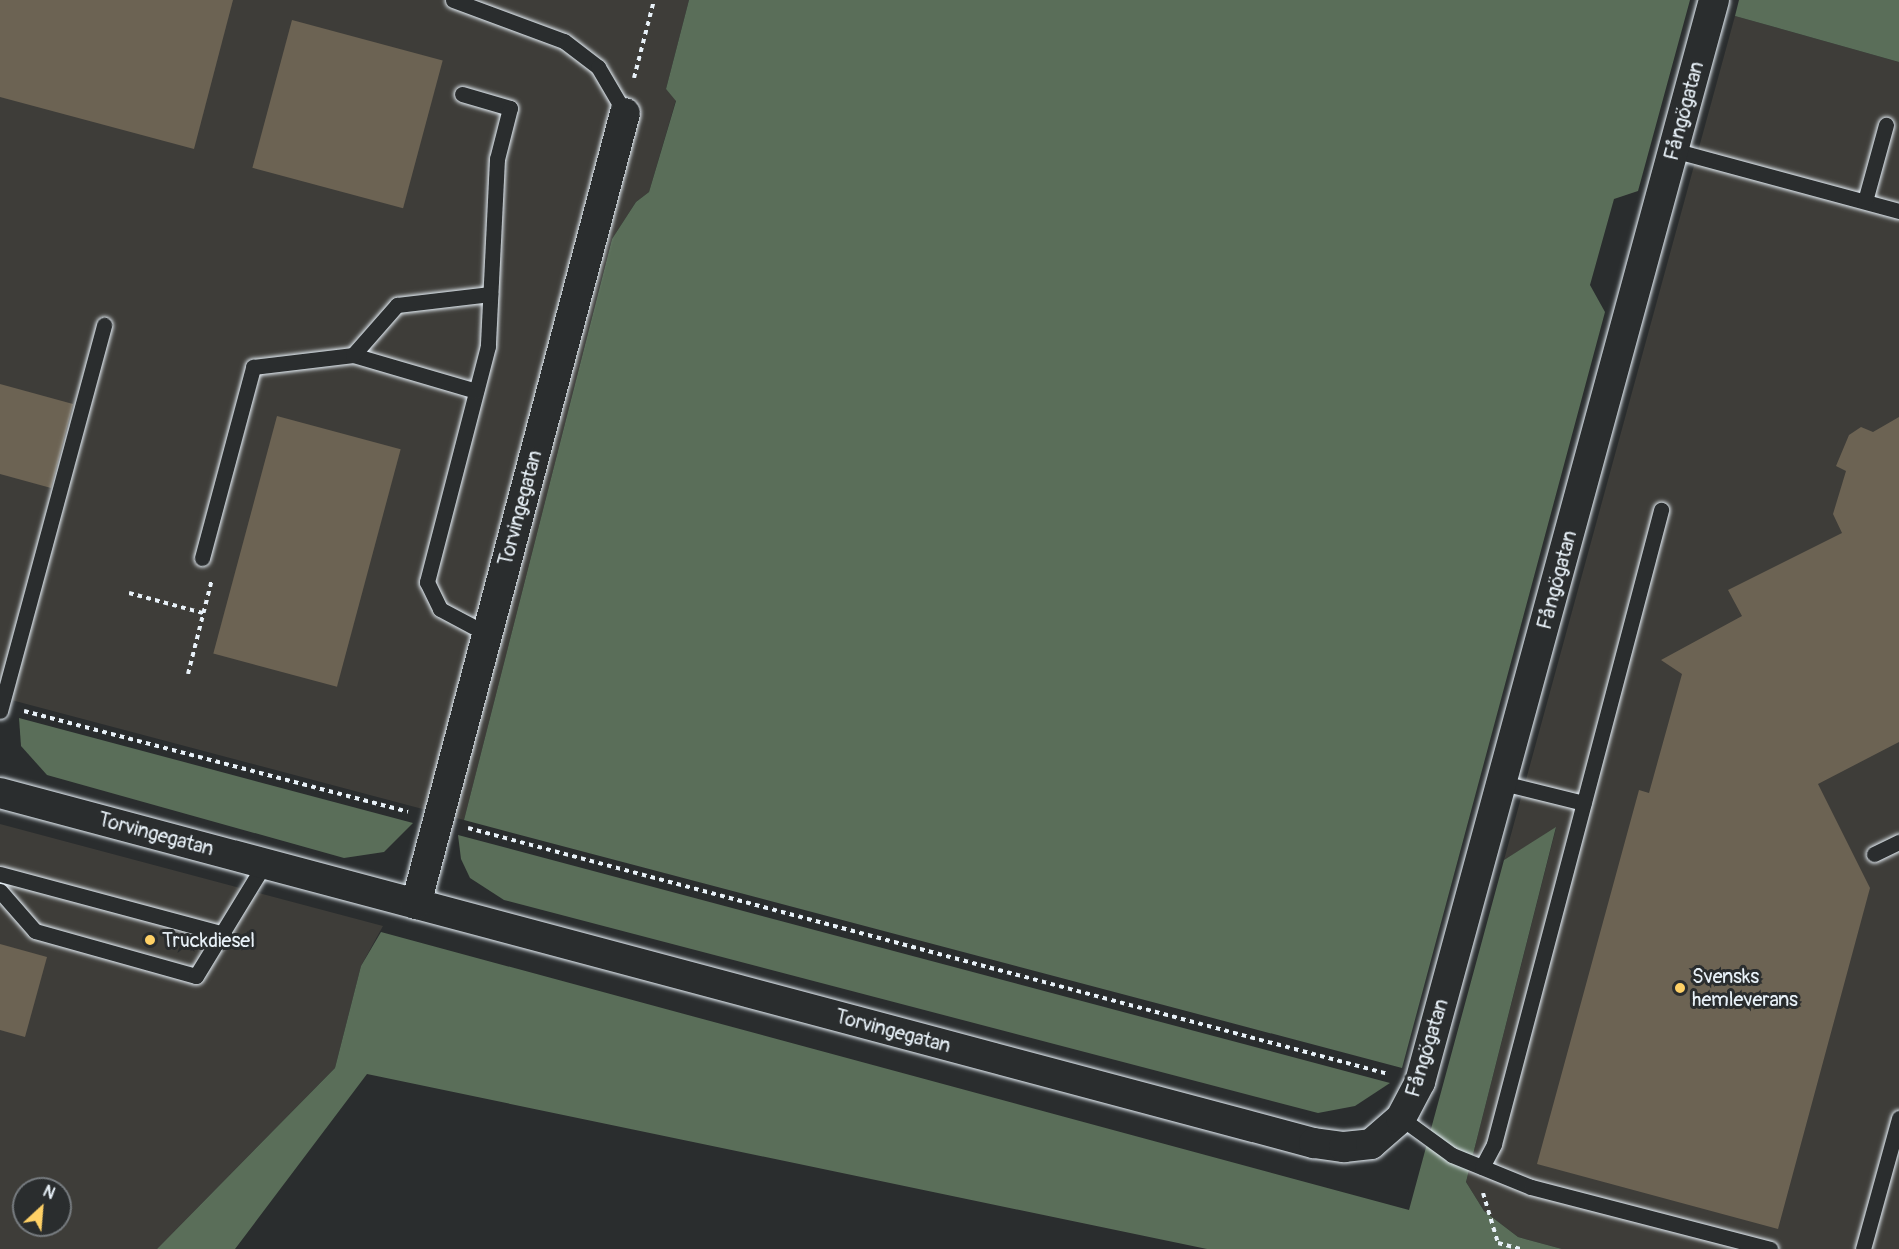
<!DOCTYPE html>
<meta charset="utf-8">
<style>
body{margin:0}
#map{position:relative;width:1899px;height:1249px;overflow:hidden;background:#2a2d2e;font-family:Pangolin,sans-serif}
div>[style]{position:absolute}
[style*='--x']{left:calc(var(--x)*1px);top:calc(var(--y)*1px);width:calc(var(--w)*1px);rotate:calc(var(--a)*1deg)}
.built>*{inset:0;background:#3e3d39}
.green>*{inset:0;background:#5a6e59}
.building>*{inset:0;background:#6c6353;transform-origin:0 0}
.path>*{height:4px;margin-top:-2px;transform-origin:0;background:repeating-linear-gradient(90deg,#e8f1f8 0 4.5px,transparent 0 9px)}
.roads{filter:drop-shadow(0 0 2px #e8f1f8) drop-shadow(0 0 2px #e8f1f8)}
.service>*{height:15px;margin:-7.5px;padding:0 7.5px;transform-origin:7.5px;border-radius:7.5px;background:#2a2d2e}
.minor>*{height:30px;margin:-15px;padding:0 15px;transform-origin:15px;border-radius:15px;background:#2a2d2e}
.dots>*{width:16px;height:16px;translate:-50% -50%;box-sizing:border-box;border:3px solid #2a2d2e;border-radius:50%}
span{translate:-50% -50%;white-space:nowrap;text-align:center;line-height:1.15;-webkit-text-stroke:6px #2a2d2e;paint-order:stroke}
.street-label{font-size:20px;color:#e8f1f8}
.poi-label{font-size:20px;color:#e8f1f8}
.left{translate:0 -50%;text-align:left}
.north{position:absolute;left:12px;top:1177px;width:60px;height:60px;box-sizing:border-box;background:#2a2d2e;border:2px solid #767b7f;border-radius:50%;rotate:26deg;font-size:16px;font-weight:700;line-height:24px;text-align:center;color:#e8f1f8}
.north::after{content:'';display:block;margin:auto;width:21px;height:27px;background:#ffd166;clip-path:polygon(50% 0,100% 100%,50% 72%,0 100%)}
</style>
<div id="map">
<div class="built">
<div style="clip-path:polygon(0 0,689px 0,666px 89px,676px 100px,649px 192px,636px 202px,612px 239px,464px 820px,0 697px)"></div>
<div style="clip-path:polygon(1735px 16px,1899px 62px,1899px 1249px,1562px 1249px,1518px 1237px,1484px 1211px,1466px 1182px,1556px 828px,1504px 860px)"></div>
<div style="clip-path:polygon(evenodd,0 824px,383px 926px,361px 966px,335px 1068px,157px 1249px,0 1249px,0 824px,24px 1189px,60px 1189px,60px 1225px,24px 1225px,24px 1189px)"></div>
</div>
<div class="green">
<div style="clip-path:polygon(689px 0,1690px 0,1638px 191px,1614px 199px,1590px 285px,1605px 312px,1402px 1068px,464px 820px,612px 239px,636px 202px,649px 192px,676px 101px,666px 89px)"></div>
<div style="clip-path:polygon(1739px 0,1899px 0,1899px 62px,1735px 16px)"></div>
<div style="clip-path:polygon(19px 718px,413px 823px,384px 852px,344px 858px,47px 775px,21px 746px)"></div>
<div style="clip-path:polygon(1556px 827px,1466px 1182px,1484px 1211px,1518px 1237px,1562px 1249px,1207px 1249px,367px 1074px,235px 1249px,157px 1249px,335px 1068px,361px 966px,381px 932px,1409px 1210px,1504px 860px)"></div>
<div style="clip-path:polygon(458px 835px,1390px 1083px,1355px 1106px,1318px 1113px,504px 900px,470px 878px,461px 859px)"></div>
</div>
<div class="building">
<div style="clip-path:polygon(0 0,233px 0,194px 149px,0 97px)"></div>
<div style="left:292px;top:20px;width:156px;height:153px;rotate:15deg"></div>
<div style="clip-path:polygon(0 384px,73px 404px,51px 488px,0 474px)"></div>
<div style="left:277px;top:416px;width:128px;height:246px;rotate:15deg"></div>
<div style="clip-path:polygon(1899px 417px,1899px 742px,1818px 784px,1870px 888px,1778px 1229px,1537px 1164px,1639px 790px,1649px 793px,1682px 674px,1661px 660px,1742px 616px,1728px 590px,1842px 533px,1833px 514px,1846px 471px,1836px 466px,1849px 435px,1861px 427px,1873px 432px)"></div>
<div style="clip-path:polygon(0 944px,47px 957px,25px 1037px,0 1030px)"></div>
</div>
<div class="path">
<div style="--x:634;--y:78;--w:81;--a:-75.6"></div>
<div style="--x:129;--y:593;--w:77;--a:15.1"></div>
<div style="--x:188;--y:674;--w:98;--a:-75.8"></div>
<div style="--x:24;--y:711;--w:397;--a:14.7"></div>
<div style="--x:468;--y:828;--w:952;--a:14.97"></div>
<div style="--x:1483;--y:1193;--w:52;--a:73.3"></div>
<div style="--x:1498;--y:1243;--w:24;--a:15"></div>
</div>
<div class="roads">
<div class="service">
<div style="--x:453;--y:0;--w:118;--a:20.3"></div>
<div style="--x:564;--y:41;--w:43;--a:37.4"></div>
<div style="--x:598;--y:67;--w:53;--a:59.6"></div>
<div style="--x:462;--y:94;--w:50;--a:16.3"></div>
<div style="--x:510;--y:108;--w:53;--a:104.3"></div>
<div style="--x:497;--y:159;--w:187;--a:92.8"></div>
<div style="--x:488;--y:346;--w:244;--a:104.5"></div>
<div style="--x:427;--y:582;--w:30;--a:64"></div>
<div style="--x:440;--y:609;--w:53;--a:28"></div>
<div style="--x:1673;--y:150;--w:234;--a:15.1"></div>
<div style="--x:1865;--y:201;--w:79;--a:-74.6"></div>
<div style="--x:353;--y:355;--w:128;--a:16.3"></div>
<div style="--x:202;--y:558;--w:198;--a:-75"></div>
<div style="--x:253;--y:367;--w:101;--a:-6.8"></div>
<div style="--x:353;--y:355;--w:67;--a:-48.7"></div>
<div style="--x:397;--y:305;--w:94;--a:-6.7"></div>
<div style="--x:0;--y:711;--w:400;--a:-74.9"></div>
<div style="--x:1503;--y:783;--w:83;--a:13.9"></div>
<div style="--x:1874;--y:854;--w:28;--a:-26"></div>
<div style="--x:0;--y:874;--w:232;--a:15"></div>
<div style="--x:0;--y:891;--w:53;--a:48.8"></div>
<div style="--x:35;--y:931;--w:167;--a:15.6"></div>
<div style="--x:196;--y:976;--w:132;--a:-58.6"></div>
<div style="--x:1401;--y:1118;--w:63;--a:36"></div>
<div style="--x:1452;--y:1155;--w:85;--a:22.1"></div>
<div style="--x:1531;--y:1187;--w:247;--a:14.5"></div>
<div style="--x:1482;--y:1167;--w:26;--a:-62"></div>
<div style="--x:1494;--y:1144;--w:656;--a:-75.24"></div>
<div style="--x:1863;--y:1249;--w:136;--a:-74.6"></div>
</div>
<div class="minor">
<div style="--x:0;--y:793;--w:1360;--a:14.92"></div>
<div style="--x:1314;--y:1143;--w:30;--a:8"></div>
<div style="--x:1344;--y:1147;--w:27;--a:-6"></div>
<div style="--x:1371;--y:1144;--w:40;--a:-41"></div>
<div style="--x:1401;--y:1118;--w:41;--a:-62.2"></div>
<div style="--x:1420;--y:1082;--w:1121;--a:-74.8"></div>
<div style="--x:416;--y:904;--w:818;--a:-75.2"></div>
</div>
</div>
<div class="dots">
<div style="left:150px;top:940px;background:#ffd166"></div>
<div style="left:1680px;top:988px;background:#ffd166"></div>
</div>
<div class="street-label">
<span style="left:1684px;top:111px;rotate:-75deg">Fångögatan</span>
<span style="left:520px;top:508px;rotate:-75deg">Torvingegatan</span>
<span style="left:1557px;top:580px;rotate:-75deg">Fångögatan</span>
<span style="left:156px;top:834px;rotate:15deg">Torvingegatan</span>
<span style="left:893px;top:1031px;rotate:15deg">Torvingegatan</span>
<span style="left:1427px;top:1048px;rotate:-73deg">Fångögatan</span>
</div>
<div class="poi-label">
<span class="left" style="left:162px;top:940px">Truckdiesel</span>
<span class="left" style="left:1692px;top:988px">Svensks<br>hemleverans</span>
</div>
<div class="north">N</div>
</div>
